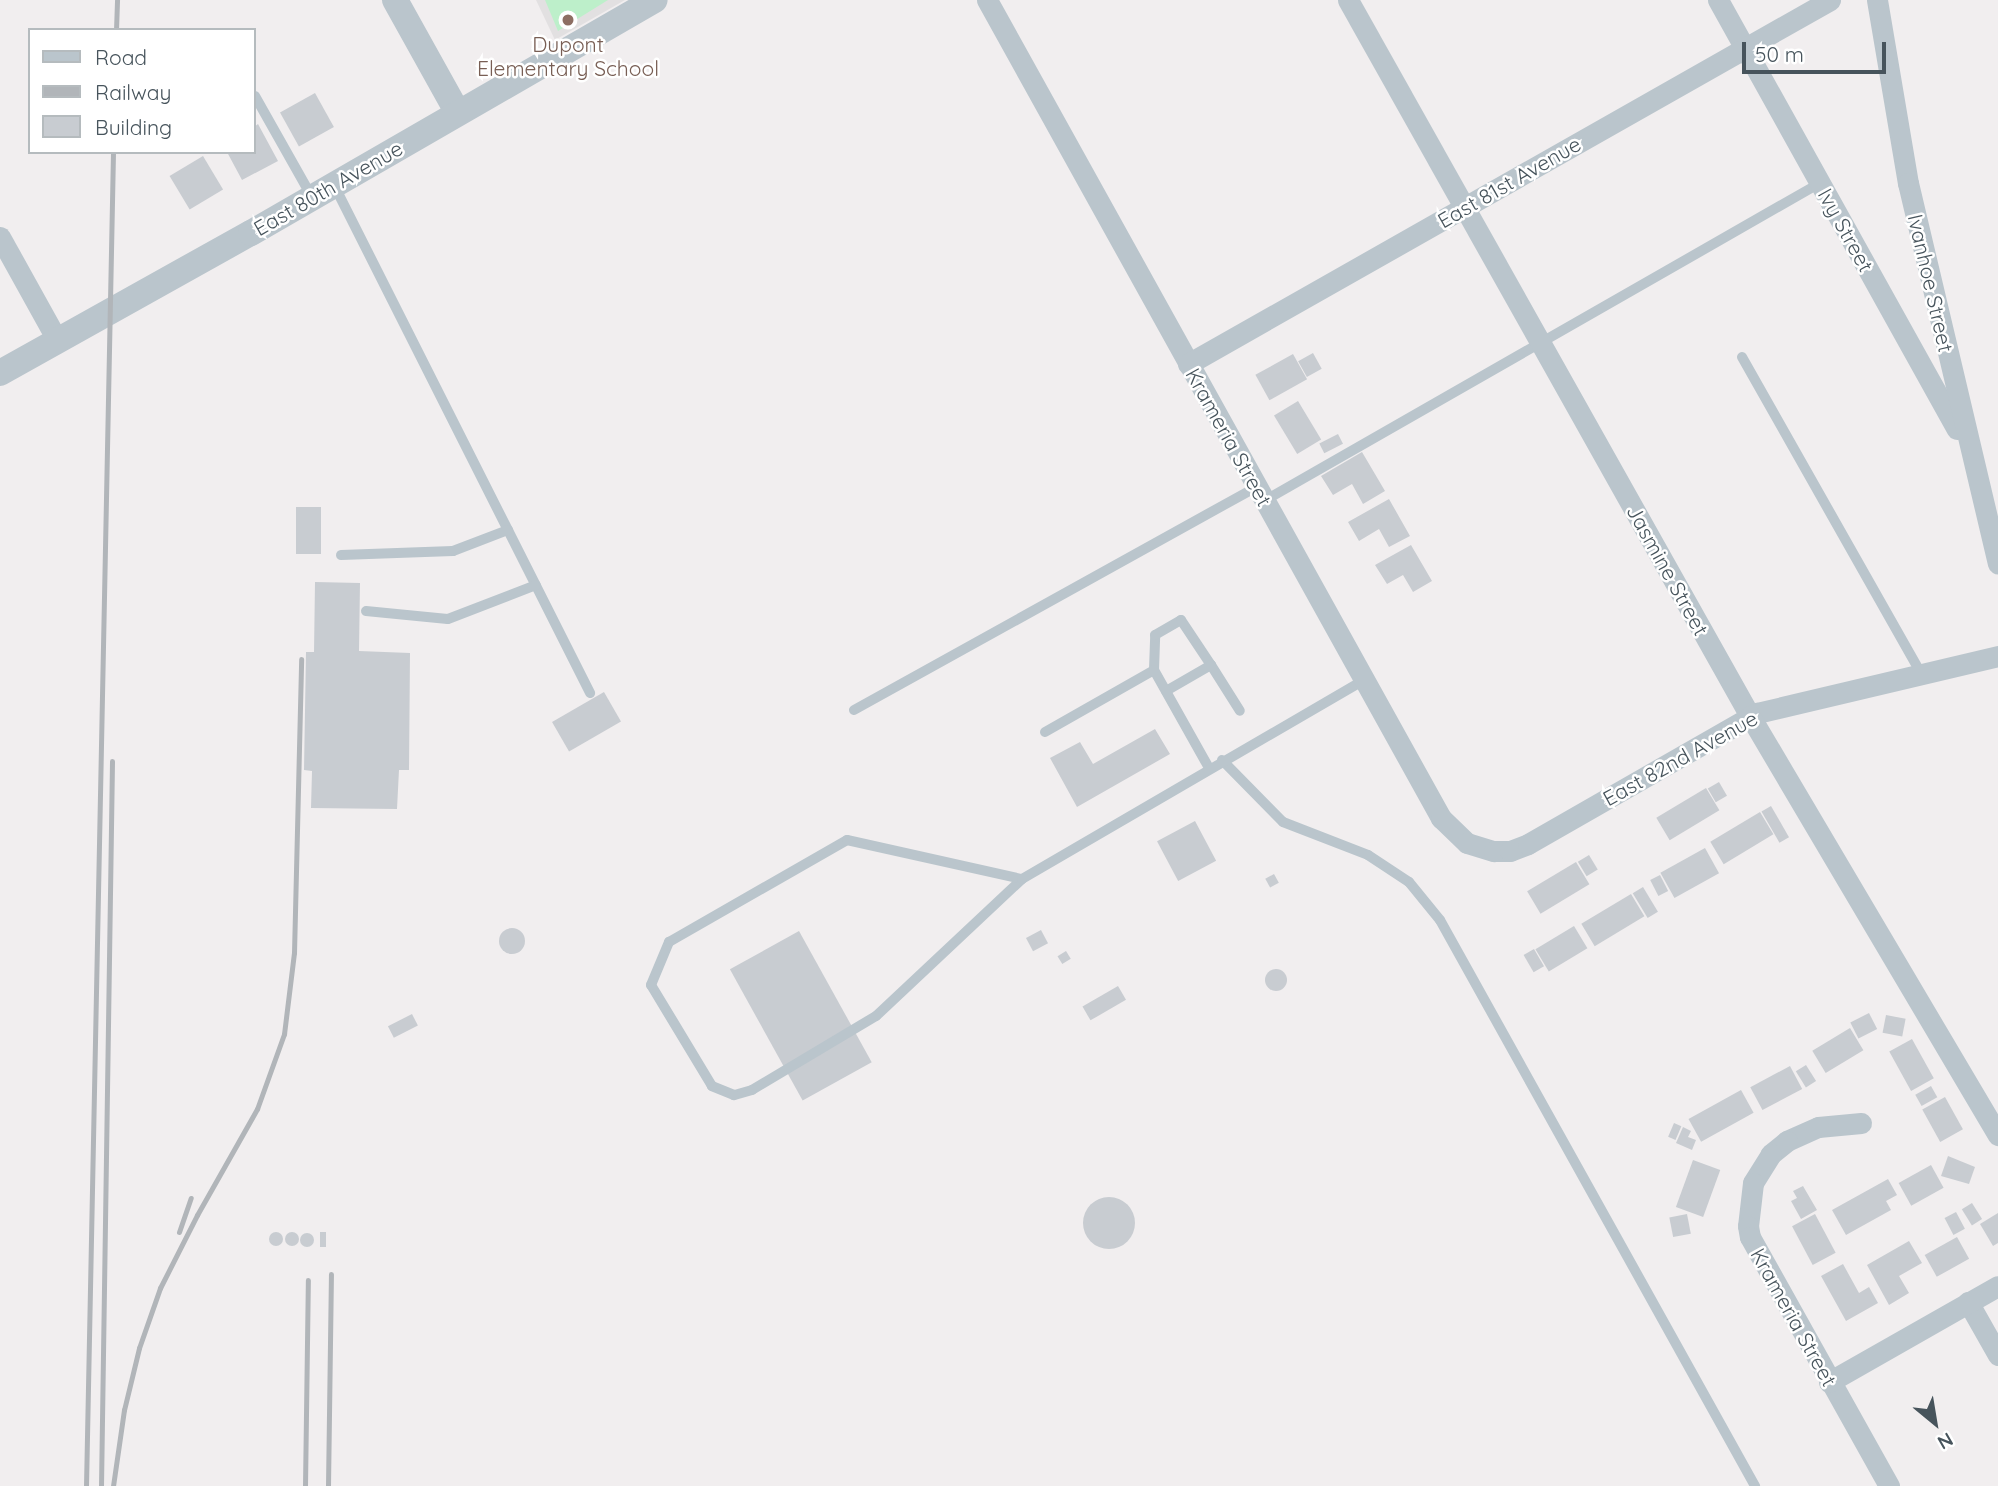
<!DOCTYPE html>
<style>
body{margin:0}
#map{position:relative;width:1998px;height:1486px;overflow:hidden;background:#f1eeef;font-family:Quicksand,sans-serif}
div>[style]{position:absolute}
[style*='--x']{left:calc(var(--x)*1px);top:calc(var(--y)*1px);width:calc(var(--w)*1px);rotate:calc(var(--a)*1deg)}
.education>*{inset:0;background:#e2e0e1}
.green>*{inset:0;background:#bdefca}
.building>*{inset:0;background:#c8ccd1;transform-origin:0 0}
.round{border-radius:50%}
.service>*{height:10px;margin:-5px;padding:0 5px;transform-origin:5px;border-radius:5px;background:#bac5cc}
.minor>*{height:21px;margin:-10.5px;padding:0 10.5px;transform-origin:10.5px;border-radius:10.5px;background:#bac5cc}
.tertiary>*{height:26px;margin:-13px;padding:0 13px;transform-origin:13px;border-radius:13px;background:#bac5cc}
.rail>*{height:5px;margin:-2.5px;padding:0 2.5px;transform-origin:2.5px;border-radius:2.5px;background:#b1b5b9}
.dots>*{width:19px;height:19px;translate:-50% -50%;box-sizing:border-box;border:4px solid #fff;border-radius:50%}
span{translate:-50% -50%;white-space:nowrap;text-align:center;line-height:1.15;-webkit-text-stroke:5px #fff;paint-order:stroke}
.education-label{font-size:21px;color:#785e54}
.street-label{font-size:21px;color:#47545c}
.legend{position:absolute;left:28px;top:28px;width:228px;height:126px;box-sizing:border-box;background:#fff;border:2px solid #b5bbbe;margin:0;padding:9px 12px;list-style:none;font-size:21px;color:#47545c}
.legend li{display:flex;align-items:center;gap:14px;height:35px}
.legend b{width:35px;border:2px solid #b5bbbe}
.north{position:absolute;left:1900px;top:1388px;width:70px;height:70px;-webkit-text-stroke:5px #fff;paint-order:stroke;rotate:150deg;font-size:19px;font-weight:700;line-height:28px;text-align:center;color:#47545c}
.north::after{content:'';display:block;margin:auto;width:24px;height:32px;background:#47545c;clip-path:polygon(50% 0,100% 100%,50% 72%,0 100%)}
.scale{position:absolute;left:1742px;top:42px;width:144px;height:32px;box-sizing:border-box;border:4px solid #47545c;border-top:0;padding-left:9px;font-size:21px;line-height:24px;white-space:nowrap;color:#47545c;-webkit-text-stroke:5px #fff;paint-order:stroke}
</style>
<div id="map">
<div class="education">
<div style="clip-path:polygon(536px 0,625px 0,555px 40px)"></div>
</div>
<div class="green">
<div style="clip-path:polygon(545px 0,608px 0,558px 31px)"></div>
</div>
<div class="building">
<div style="left:315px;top:93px;width:39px;height:40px;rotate:61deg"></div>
<div style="clip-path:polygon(258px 124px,278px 161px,242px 180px,227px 152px,254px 152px,254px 127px)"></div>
<div style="left:203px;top:156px;width:39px;height:39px;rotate:59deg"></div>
<div style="left:1313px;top:353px;width:18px;height:17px;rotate:61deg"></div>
<div style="left:1293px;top:354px;width:29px;height:43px;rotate:61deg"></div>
<div style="left:1298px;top:401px;width:45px;height:28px;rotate:59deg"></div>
<div style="left:1338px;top:434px;width:11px;height:21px;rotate:63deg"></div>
<div style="clip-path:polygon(1362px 452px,1385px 491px,1363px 504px,1352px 484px,1333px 495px,1321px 476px)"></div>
<div style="clip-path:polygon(1389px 499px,1410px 536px,1389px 547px,1379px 529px,1359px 541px,1348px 522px)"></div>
<div style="left:296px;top:507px;width:25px;height:47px"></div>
<div style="clip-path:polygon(1411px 545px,1432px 581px,1413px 592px,1403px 575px,1387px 584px,1375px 565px)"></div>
<div style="clip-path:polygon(315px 582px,360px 583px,359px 651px,410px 653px,409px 770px,399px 770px,397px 809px,311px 808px,312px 771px,304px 770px,306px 652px,314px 652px)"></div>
<div style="left:604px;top:692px;width:34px;height:60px;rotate:60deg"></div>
<div style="clip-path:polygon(1155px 729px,1170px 754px,1077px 807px,1050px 758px,1080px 742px,1093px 764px)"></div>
<div style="left:1719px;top:782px;width:16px;height:13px;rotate:60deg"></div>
<div style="left:1706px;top:788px;width:26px;height:58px;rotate:59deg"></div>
<div style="left:1771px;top:806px;width:36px;height:11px;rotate:60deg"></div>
<div style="left:1760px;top:812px;width:26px;height:58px;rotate:59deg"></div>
<div style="left:1195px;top:821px;width:45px;height:43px;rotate:62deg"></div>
<div style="left:1705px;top:848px;width:29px;height:51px;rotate:61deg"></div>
<div style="left:1589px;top:855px;width:17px;height:13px;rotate:59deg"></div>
<div style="left:1576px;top:862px;width:26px;height:57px;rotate:59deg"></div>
<div style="left:1274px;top:874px;width:10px;height:10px;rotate:61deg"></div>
<div style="left:1660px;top:875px;width:18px;height:11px;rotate:63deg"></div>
<div style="left:1643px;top:887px;width:29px;height:12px;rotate:59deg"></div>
<div style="left:1631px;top:894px;width:26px;height:58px;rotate:59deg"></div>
<div style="left:1574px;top:926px;width:26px;height:45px;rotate:59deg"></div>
<div class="round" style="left:499px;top:928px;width:26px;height:26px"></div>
<div style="left:1041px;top:930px;width:15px;height:17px;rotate:62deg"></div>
<div style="left:799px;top:931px;width:150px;height:79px;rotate:61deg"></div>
<div style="left:1534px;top:949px;width:20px;height:12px;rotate:60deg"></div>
<div style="left:1066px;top:951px;width:9px;height:10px;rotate:58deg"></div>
<div class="round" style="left:1265px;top:969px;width:22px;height:22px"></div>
<div style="left:1118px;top:986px;width:16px;height:41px;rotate:60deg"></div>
<div style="left:1869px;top:1013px;width:18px;height:21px;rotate:63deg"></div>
<div style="left:412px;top:1014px;width:13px;height:27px;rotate:63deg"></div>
<div style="left:1886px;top:1015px;width:20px;height:18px;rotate:11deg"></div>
<div style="left:1850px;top:1028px;width:26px;height:44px;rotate:59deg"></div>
<div style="left:1912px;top:1039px;width:45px;height:26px;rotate:61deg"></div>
<div style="left:1806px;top:1065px;width:19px;height:12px;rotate:58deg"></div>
<div style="left:1790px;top:1066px;width:26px;height:45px;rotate:62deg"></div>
<div style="left:1931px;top:1086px;width:13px;height:18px;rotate:61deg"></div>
<div style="left:1741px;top:1090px;width:26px;height:60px;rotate:61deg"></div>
<div style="left:1945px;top:1097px;width:37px;height:26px;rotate:61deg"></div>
<div style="left:1674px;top:1123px;width:8px;height:15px;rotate:23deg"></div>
<div style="clip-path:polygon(1683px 1127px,1691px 1131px,1688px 1137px,1696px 1140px,1692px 1150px,1676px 1143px)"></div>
<div style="clip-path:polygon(1948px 1156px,1975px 1167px,1969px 1184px,1941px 1176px)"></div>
<div style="left:1693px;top:1160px;width:29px;height:50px;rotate:20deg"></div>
<div style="left:1931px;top:1165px;width:26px;height:37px;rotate:61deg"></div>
<div style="clip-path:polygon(1888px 1179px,1897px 1195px,1886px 1201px,1891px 1210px,1846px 1235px,1832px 1210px)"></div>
<div style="clip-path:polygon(1803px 1186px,1817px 1210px,1801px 1219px,1791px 1201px,1797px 1198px,1793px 1191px)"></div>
<div class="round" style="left:1083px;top:1197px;width:52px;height:52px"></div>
<div style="left:1972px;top:1203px;width:19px;height:12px;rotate:58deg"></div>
<div style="left:1956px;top:1212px;width:19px;height:13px;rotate:62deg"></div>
<div style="clip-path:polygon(1998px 1213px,1998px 1243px,1993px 1246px,1980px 1224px)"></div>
<div style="left:1687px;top:1214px;width:20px;height:18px;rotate:79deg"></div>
<div style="left:1815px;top:1214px;width:44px;height:26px;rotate:62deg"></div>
<div class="round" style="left:269px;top:1232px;width:14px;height:14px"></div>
<div style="left:320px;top:1232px;width:6px;height:15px"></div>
<div class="round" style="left:285px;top:1232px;width:14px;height:14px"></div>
<div class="round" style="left:300px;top:1233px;width:14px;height:14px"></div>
<div style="left:1957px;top:1237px;width:25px;height:37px;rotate:61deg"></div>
<div style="clip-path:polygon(1909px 1241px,1922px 1263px,1899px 1276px,1909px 1293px,1889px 1305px,1867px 1265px)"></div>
<div style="clip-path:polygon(1843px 1264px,1859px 1293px,1869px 1287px,1878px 1303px,1846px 1321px,1821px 1276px)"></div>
</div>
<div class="service">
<div style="--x:255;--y:96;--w:116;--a:60.6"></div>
<div style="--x:334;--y:185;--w:569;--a:63.25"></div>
<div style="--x:1742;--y:357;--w:364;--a:60.5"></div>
<div style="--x:1264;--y:501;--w:641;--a:-29.77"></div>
<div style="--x:341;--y:555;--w:112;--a:-2"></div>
<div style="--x:453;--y:551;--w:59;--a:-20.9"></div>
<div style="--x:366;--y:611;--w:82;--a:5.6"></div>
<div style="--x:448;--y:619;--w:94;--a:-21.1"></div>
<div style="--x:1154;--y:670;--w:35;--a:-88"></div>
<div style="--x:1155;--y:635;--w:30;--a:-30"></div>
<div style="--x:1181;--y:620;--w:54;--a:56.3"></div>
<div style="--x:1166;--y:691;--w:52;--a:-30"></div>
<div style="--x:1211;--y:665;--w:54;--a:57.8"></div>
<div style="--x:854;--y:710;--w:461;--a:-29"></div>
<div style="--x:1045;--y:732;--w:125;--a:-29.6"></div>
<div style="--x:1154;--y:670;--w:112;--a:60.7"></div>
<div style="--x:1222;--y:760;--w:87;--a:45.5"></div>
<div style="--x:1283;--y:822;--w:91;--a:21.2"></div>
<div style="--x:1368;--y:855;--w:49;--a:33.4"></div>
<div style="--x:1409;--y:882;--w:49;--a:50.8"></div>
<div style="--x:1440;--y:920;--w:648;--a:60.9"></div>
<div style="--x:1022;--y:879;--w:200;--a:136.8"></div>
<div style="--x:876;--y:1016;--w:144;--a:149.2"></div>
<div style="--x:752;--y:1090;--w:19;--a:164"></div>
<div style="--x:734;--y:1095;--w:24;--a:-158"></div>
<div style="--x:712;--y:1086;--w:118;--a:-121.1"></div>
<div style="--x:651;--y:985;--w:47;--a:-67.3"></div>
<div style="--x:669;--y:942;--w:205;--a:-29.8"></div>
<div style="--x:847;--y:840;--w:179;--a:12.6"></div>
<div style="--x:1022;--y:879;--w:396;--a:-30.2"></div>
</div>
<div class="minor">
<div style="--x:987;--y:0;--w:936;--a:60.97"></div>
<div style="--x:1441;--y:818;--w:36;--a:44"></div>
<div style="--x:1467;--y:843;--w:28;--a:17"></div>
<div style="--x:1494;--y:851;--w:16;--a:0"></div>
<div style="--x:1510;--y:851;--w:19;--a:-21"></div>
<div style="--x:1528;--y:844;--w:264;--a:-29.8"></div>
<div style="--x:1757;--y:713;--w:248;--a:-13.3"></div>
<div style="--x:1348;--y:0;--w:821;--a:60.69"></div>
<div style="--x:1750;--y:716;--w:487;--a:59.4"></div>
<div style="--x:1718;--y:0;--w:491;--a:60.9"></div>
<div style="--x:1877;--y:0;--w:186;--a:80.4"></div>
<div style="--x:1908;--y:183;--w:391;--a:76.7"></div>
<div style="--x:0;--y:237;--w:118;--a:61"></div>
<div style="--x:1188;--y:364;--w:738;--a:-29.55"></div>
<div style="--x:1861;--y:1123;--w:43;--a:174.7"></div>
<div style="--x:1818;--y:1127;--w:34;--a:156"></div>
<div style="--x:1787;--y:1141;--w:21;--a:141"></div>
<div style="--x:1771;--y:1154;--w:34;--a:122"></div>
<div style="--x:1753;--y:1183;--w:43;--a:96.6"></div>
<div style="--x:1748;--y:1226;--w:11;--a:80"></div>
<div style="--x:1750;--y:1237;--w:285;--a:60.8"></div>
<div style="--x:1968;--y:1302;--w:61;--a:60.5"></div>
<div style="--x:1829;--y:1382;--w:194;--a:-29.6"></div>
</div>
<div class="tertiary">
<div style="--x:395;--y:0;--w:129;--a:60.9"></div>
<div style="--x:0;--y:373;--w:287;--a:-29.2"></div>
<div style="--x:251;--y:233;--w:466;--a:-30"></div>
</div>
<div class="rail">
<div style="--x:116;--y:30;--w:30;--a:-88"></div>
<div style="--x:179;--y:1232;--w:36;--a:-71"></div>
<div style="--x:86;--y:1486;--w:1334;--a:-88.84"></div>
<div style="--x:101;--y:1486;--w:725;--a:-89.13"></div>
<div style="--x:113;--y:1486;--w:77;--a:-81.8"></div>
<div style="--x:124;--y:1410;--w:64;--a:-76.4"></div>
<div style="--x:139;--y:1348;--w:64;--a:-70.7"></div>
<div style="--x:160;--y:1288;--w:82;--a:-63.1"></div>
<div style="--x:197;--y:1215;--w:122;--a:-60.5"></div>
<div style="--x:257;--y:1109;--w:80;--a:-70.2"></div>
<div style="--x:284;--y:1034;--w:82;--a:-83"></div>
<div style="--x:294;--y:953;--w:294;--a:-88.6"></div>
<div style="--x:305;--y:1486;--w:206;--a:-89.2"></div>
<div style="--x:328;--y:1486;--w:212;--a:-89.2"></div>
</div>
<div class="dots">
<div style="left:568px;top:20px;background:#8d6e63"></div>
</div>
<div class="education-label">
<span style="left:568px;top:56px">Dupont<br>Elementary School</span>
</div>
<div class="street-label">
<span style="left:1509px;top:182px;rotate:-30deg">East 81st Avenue</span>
<span style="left:328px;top:188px;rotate:-30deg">East 80th Avenue</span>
<span style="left:1846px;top:230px;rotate:61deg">Ivy Street</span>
<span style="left:1931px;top:283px;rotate:77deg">Ivanhoe Street</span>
<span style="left:1229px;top:437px;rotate:61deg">Krameria Street</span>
<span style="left:1668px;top:570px;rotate:61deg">Jasmine Street</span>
<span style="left:1680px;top:758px;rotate:-29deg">East 82nd Avenue</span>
<span style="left:1794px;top:1317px;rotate:61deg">Krameria Street</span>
</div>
<ul class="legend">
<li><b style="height:9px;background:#bac5cc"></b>Road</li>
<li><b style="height:9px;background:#b1b5b9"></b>Railway</li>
<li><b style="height:19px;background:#c8ccd1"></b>Building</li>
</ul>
<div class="north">N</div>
<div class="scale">50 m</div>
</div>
